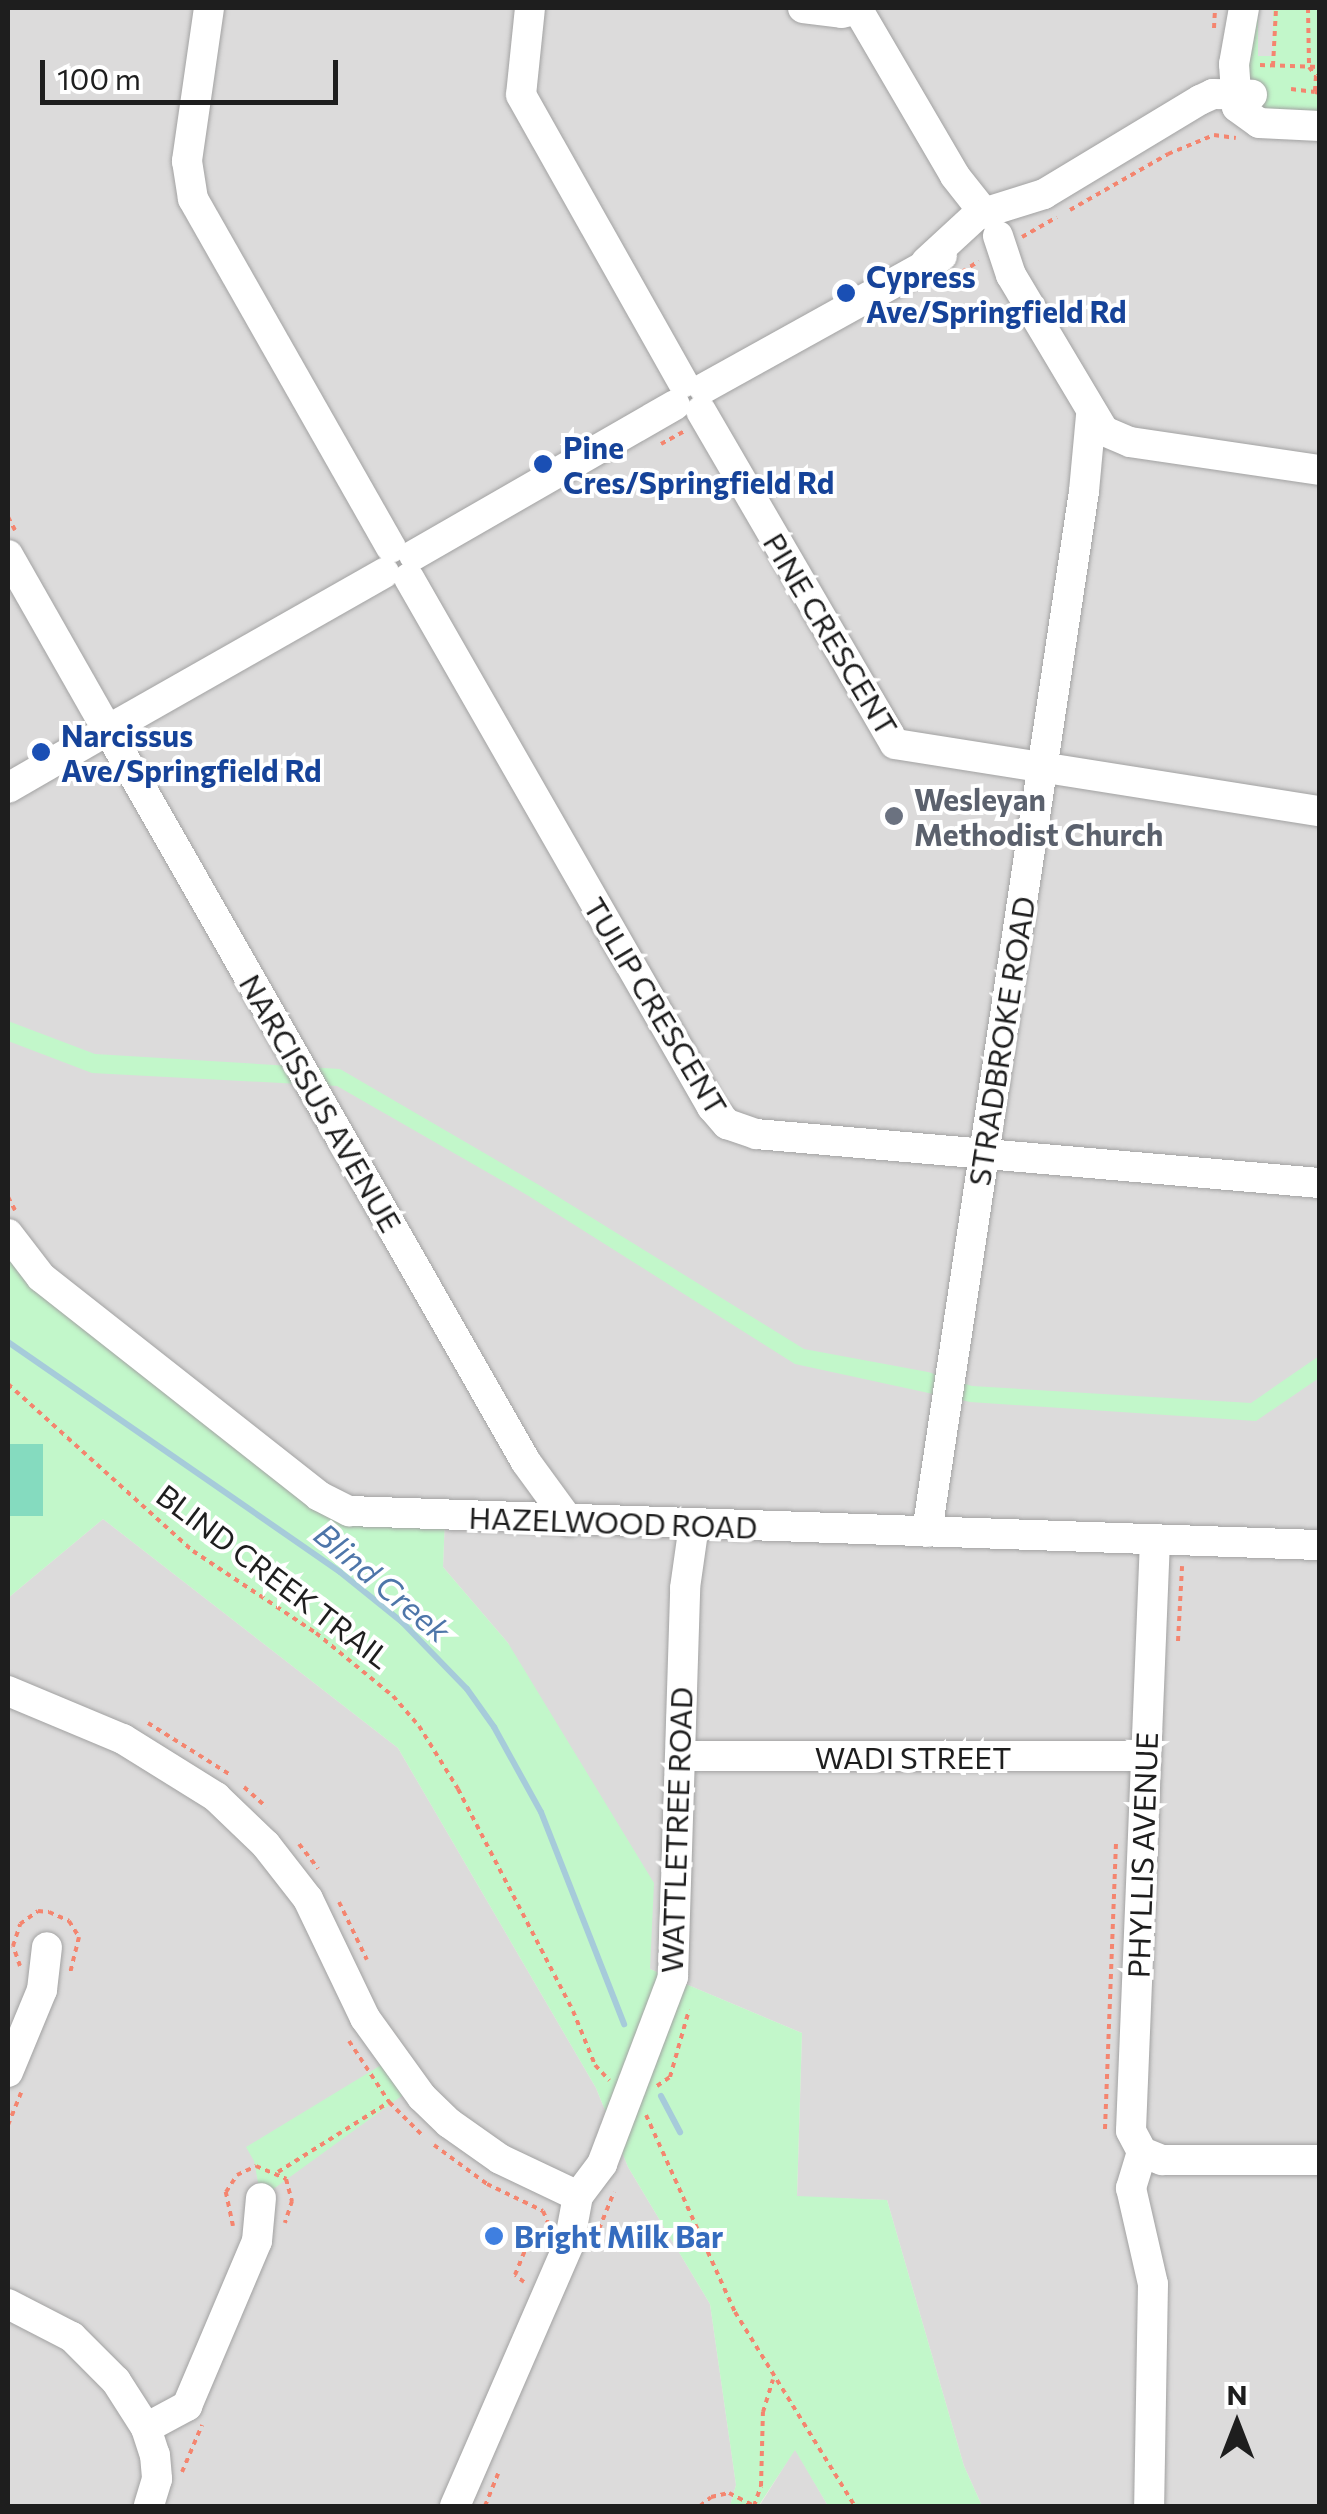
<!DOCTYPE html>
<style>
body{margin:0}
#map{position:relative;width:1327px;height:2514px;overflow:hidden;background:#eeebe4;font-family:Commissioner,sans-serif}
div>[style]{position:absolute}
[style*='--x']{left:calc(var(--x)*1px);top:calc(var(--y)*1px);width:calc(var(--w)*1px);rotate:calc(var(--a)*1deg)}
.residential>*{inset:0;background:#dcdbdb}
.park>*{inset:0;background:#c2f7ca}
.pitch>*{inset:0;background:#85dbbf;transform-origin:0 0}
.parking>*{inset:0;background:#dedede;transform-origin:0 0}
.stream>*{height:6px;margin:-3px;padding:0 3px;transform-origin:3px;border-radius:3px;background:#a6cbda}
.path>*{height:4px;margin-top:-2px;transform-origin:0;background:repeating-linear-gradient(90deg,#f4856f 0 5px,transparent 0 10px)}
.roads{filter:drop-shadow(0 0 2px #a2a2a2) drop-shadow(0 0 2px #a2a2a2)}
.minor>*{height:30px;margin:-15px;padding:0 15px;transform-origin:15px;border-radius:15px;background:#fff}
.dots>*{width:28px;height:28px;translate:-50% -50%;box-sizing:border-box;border:5px solid #fff;border-radius:50%}
span{translate:-50% -50%;white-space:nowrap;text-align:center;line-height:1.15;-webkit-text-stroke:8px #fff;paint-order:stroke}
.transit-label{font-size:30px;color:#164399;font-weight:700}
.left{translate:0 -50%;text-align:left}
.street-label{font-size:30px;color:#1e1e1e}
.worship-label{font-size:30px;color:#5b616d;font-weight:700}
.shop-label{font-size:30px;color:#366cbe;font-weight:700}
.water-label{font-size:32px;color:#4e76a9;font-style:italic}
.frame{position:absolute;inset:0;border:10px solid #1e1e1e;pointer-events:none}
.north{position:absolute;left:1187px;top:2374px;width:100px;height:100px;-webkit-text-stroke:8px #fff;paint-order:stroke;rotate:0deg;font-size:28px;font-weight:700;line-height:40px;text-align:center;color:#1e1e1e}
.north::after{content:'';display:block;margin:auto;width:35px;height:45px;background:#1e1e1e;clip-path:polygon(50% 0,100% 100%,50% 72%,0 100%)}
.scale{position:absolute;left:40px;top:60px;width:298px;height:45px;box-sizing:border-box;border:5px solid #1e1e1e;border-top:0;padding-left:12px;font-size:30px;line-height:35px;white-space:nowrap;color:#1e1e1e;-webkit-text-stroke:8px #fff;paint-order:stroke}
</style>
<div id="map">
<div class="residential">
<div style="clip-path:polygon(8px 8px,1244px 8px,1319px 126px,1319px 2506px,982px 2506px,964px 2466px,887px 2200px,797px 2197px,802px 2033px,650px 1969px,508px 1643px,443px 1567px,445px 1517px,361px 1514px,8px 1234px)"></div>
<div style="clip-path:polygon(103px 1519px,398px 1748px,596px 2088px,628px 2167px,710px 2304px,736px 2485px,730px 2506px,8px 2506px,8px 1598px)"></div>
<div style="clip-path:polygon(795px 2449px,828px 2506px,758px 2506px,760px 2505px)"></div>
</div>
<div class="park">
<div style="clip-path:polygon(1244px 8px,1319px 8px,1319px 126px,1248px 107px)"></div>
<div style="clip-path:polygon(8px 1021px,95px 1054px,340px 1069px,539px 1185px,804px 1349px,928px 1372px,972px 1386px,1251px 1403px,1319px 1356px,1319px 1378px,1256px 1421px,970px 1402px,795px 1364px,527px 1195px,337px 1086px,92px 1073px,8px 1041px)"></div>
<div style="clip-path:polygon(8px 1234px,319px 1496px,445px 1517px,443px 1567px,508px 1643px,654px 1883px,650px 1969px,802px 2033px,797px 2196px,887px 2200px,964px 2466px,982px 2506px,828px 2506px,795px 2450px,759px 2505px,730px 2506px,736px 2485px,710px 2304px,628px 2167px,596px 2088px,398px 1748px,103px 1519px,8px 1598px)"></div>
<div style="clip-path:polygon(391px 2059px,414px 2087px,261px 2198px,254px 2161px,246px 2147px)"></div>
</div>
<div class="pitch">
<div style="left:8px;top:1444px;width:35px;height:72px"></div>
</div>
<div class="parking">
<div style="left:1258px;top:8px;width:15px;height:48px"></div>
</div>
<div class="stream">
<div style="--x:8;--y:1342;--w:404;--a:34.7"></div>
<div style="--x:340;--y:1572;--w:80;--a:38.9"></div>
<div style="--x:402;--y:1622;--w:93;--a:45.9"></div>
<div style="--x:467;--y:1689;--w:47;--a:54.6"></div>
<div style="--x:494;--y:1727;--w:97;--a:61.1"></div>
<div style="--x:541;--y:1812;--w:228;--a:68.6"></div>
<div style="--x:661;--y:2096;--w:41;--a:62.2"></div>
</div>
<div class="path">
<div style="--x:1308;--y:8;--w:59;--a:89"></div>
<div style="--x:1309;--y:67;--w:11;--a:52"></div>
<div style="--x:1316;--y:76;--w:16;--a:94"></div>
<div style="--x:1315;--y:92;--w:5;--a:11"></div>
<div style="--x:1214;--y:28;--w:20;--a:-87"></div>
<div style="--x:1260;--y:65;--w:60;--a:1.9"></div>
<div style="--x:1273;--y:66;--w:58;--a:-87"></div>
<div style="--x:1291;--y:89;--w:24;--a:7"></div>
<div style="--x:1070;--y:210;--w:113;--a:-29.7"></div>
<div style="--x:1168;--y:154;--w:50;--a:-22.4"></div>
<div style="--x:1214;--y:135;--w:22;--a:8"></div>
<div style="--x:1022;--y:237;--w:40;--a:-29.7"></div>
<div style="--x:962;--y:272;--w:20;--a:-33"></div>
<div style="--x:661;--y:444;--w:26;--a:-29"></div>
<div style="--x:8;--y:517;--w:15;--a:62"></div>
<div style="--x:8;--y:1197;--w:15;--a:62"></div>
<div style="--x:8;--y:1384;--w:249;--a:42.1"></div>
<div style="--x:193;--y:1551;--w:148;--a:33.7"></div>
<div style="--x:316;--y:1633;--w:99;--a:39.3"></div>
<div style="--x:393;--y:1696;--w:40;--a:49"></div>
<div style="--x:419;--y:1726;--w:74;--a:58.2"></div>
<div style="--x:458;--y:1789;--w:250;--a:62.6"></div>
<div style="--x:573;--y:2011;--w:58;--a:67.8"></div>
<div style="--x:595;--y:2065;--w:21;--a:47"></div>
<div style="--x:1178;--y:1641;--w:75;--a:-86.9"></div>
<div style="--x:148;--y:1723;--w:96;--a:32.2"></div>
<div style="--x:244;--y:1787;--w:30;--a:42"></div>
<div style="--x:299;--y:1844;--w:31;--a:52"></div>
<div style="--x:339;--y:1902;--w:64;--a:64.2"></div>
<div style="--x:20;--y:1966;--w:21;--a:-109"></div>
<div style="--x:13;--y:1946;--w:23;--a:-72"></div>
<div style="--x:20;--y:1924;--w:22;--a:-36"></div>
<div style="--x:38;--y:1911;--w:11;--a:5"></div>
<div style="--x:49;--y:1912;--w:22;--a:24"></div>
<div style="--x:69;--y:1921;--w:19;--a:58"></div>
<div style="--x:79;--y:1937;--w:37;--a:104"></div>
<div style="--x:349;--y:2041;--w:73;--a:56.7"></div>
<div style="--x:389;--y:2102;--w:48;--a:45"></div>
<div style="--x:657;--y:2086;--w:16;--a:-35"></div>
<div style="--x:670;--y:2077;--w:70;--a:-74.2"></div>
<div style="--x:646;--y:2115;--w:216;--a:65.7"></div>
<div style="--x:735;--y:2312;--w:228;--a:58.3"></div>
<div style="--x:8;--y:2125;--w:35;--a:-68"></div>
<div style="--x:1105;--y:2129;--w:290;--a:-87.8"></div>
<div style="--x:434;--y:2145;--w:66;--a:36.3"></div>
<div style="--x:487;--y:2184;--w:62;--a:25.7"></div>
<div style="--x:543;--y:2211;--w:13;--a:67"></div>
<div style="--x:278;--y:2172;--w:131;--a:-32.2"></div>
<div style="--x:233;--y:2226;--w:35;--a:-102"></div>
<div style="--x:226;--y:2192;--w:20;--a:-57"></div>
<div style="--x:237;--y:2175;--w:21;--a:-25"></div>
<div style="--x:256;--y:2166;--w:33;--a:23"></div>
<div style="--x:286;--y:2179;--w:23;--a:75"></div>
<div style="--x:292;--y:2201;--w:23;--a:108"></div>
<div style="--x:599;--y:2229;--w:40;--a:-68"></div>
<div style="--x:524;--y:2282;--w:11;--a:-142"></div>
<div style="--x:515;--y:2275;--w:45;--a:-68"></div>
<div style="--x:532;--y:2233;--w:12;--a:9"></div>
<div style="--x:182;--y:2472;--w:51;--a:-66.9"></div>
<div style="--x:485;--y:2506;--w:35;--a:-68"></div>
<div style="--x:700;--y:2506;--w:14;--a:-39"></div>
<div style="--x:711;--y:2497;--w:18;--a:-13"></div>
<div style="--x:729;--y:2493;--w:28;--a:27"></div>
<div style="--x:754;--y:2506;--w:21;--a:-71"></div>
<div style="--x:761;--y:2486;--w:74;--a:-88.5"></div>
<div style="--x:763;--y:2412;--w:34;--a:-73"></div>
</div>
<div class="roads">
<div class="minor">
<div style="--x:209;--y:8;--w:155;--a:98.2"></div>
<div style="--x:187;--y:161;--w:38;--a:81"></div>
<div style="--x:193;--y:199;--w:401;--a:60.4"></div>
<div style="--x:530;--y:8;--w:87;--a:95.9"></div>
<div style="--x:521;--y:95;--w:330;--a:60.6"></div>
<div style="--x:803;--y:8;--w:39;--a:7"></div>
<div style="--x:842;--y:13;--w:16;--a:-14"></div>
<div style="--x:857;--y:8;--w:194;--a:59.7"></div>
<div style="--x:955;--y:176;--w:48;--a:51.7"></div>
<div style="--x:1244;--y:8;--w:57;--a:100.1"></div>
<div style="--x:1234;--y:64;--w:43;--a:86"></div>
<div style="--x:1237;--y:107;--w:27;--a:36"></div>
<div style="--x:1259;--y:123;--w:61;--a:2.8"></div>
<div style="--x:998;--y:236;--w:41;--a:71.6"></div>
<div style="--x:1011;--y:275;--w:182;--a:59.2"></div>
<div style="--x:1104;--y:431;--w:28;--a:23"></div>
<div style="--x:1130;--y:442;--w:192;--a:8.4"></div>
<div style="--x:926;--y:262;--w:69;--a:-42.7"></div>
<div style="--x:977;--y:215;--w:70;--a:-17.4"></div>
<div style="--x:1044;--y:194;--w:182;--a:-31.1"></div>
<div style="--x:1200;--y:100;--w:14;--a:-25"></div>
<div style="--x:1213;--y:94;--w:39;--a:1"></div>
<div style="--x:704;--y:388;--w:272;--a:-29"></div>
<div style="--x:701;--y:411;--w:385;--a:59.8"></div>
<div style="--x:895;--y:744;--w:430;--a:9"></div>
<div style="--x:8;--y:555;--w:186;--a:60.4"></div>
<div style="--x:414;--y:555;--w:301;--a:-29.9"></div>
<div style="--x:409;--y:578;--w:610;--a:60.2"></div>
<div style="--x:712;--y:1107;--w:23;--a:49"></div>
<div style="--x:727;--y:1124;--w:31;--a:19"></div>
<div style="--x:756;--y:1134;--w:566;--a:4.97"></div>
<div style="--x:120;--y:723;--w:304;--a:-29.6"></div>
<div style="--x:116;--y:744;--w:827;--a:60.27"></div>
<div style="--x:526;--y:1462;--w:73;--a:53.9"></div>
<div style="--x:8;--y:788;--w:98;--a:-30"></div>
<div style="--x:8;--y:1234;--w:54;--a:52.5"></div>
<div style="--x:41;--y:1277;--w:354;--a:38.2"></div>
<div style="--x:319;--y:1496;--w:34;--a:27"></div>
<div style="--x:349;--y:1511;--w:972;--a:2.01"></div>
<div style="--x:927;--y:1532;--w:1053;--a:-81.42"></div>
<div style="--x:1084;--y:491;--w:76;--a:-84.7"></div>
<div style="--x:1155;--y:1540;--w:591;--a:92.33"></div>
<div style="--x:1131;--y:2131;--w:24;--a:62"></div>
<div style="--x:1142;--y:2152;--w:22;--a:22"></div>
<div style="--x:1162;--y:2160;--w:158;--a:0"></div>
<div style="--x:8;--y:1691;--w:125;--a:22.7"></div>
<div style="--x:123;--y:1739;--w:110;--a:31.9"></div>
<div style="--x:216;--y:1797;--w:69;--a:43.8"></div>
<div style="--x:266;--y:1845;--w:68;--a:52.1"></div>
<div style="--x:308;--y:1899;--w:132;--a:64.4"></div>
<div style="--x:365;--y:2018;--w:97;--a:54.2"></div>
<div style="--x:422;--y:2097;--w:37;--a:44"></div>
<div style="--x:449;--y:2123;--w:62;--a:35.2"></div>
<div style="--x:500;--y:2159;--w:86;--a:25.4"></div>
<div style="--x:681;--y:1756;--w:465;--a:0"></div>
<div style="--x:8;--y:2072;--w:89;--a:-67.5"></div>
<div style="--x:42;--y:1990;--w:43;--a:-83.4"></div>
<div style="--x:1142;--y:2152;--w:38;--a:107"></div>
<div style="--x:1131;--y:2188;--w:98;--a:77.1"></div>
<div style="--x:1153;--y:2284;--w:222;--a:91"></div>
<div style="--x:8;--y:2304;--w:72;--a:27.3"></div>
<div style="--x:72;--y:2337;--w:62;--a:45"></div>
<div style="--x:116;--y:2381;--w:56;--a:57.4"></div>
<div style="--x:146;--y:2428;--w:28;--a:72"></div>
<div style="--x:155;--y:2455;--w:24;--a:85"></div>
<div style="--x:157;--y:2479;--w:28;--a:107"></div>
<div style="--x:146;--y:2428;--w:47;--a:-28.2"></div>
<div style="--x:187;--y:2406;--w:179;--a:-67"></div>
<div style="--x:257;--y:2241;--w:43;--a:-84.7"></div>
<div style="--x:455;--y:2506;--w:286;--a:-66.5"></div>
<div style="--x:569;--y:2244;--w:49;--a:-79.4"></div>
<div style="--x:578;--y:2196;--w:40;--a:-53"></div>
<div style="--x:602;--y:2164;--w:200;--a:-69.2"></div>
<div style="--x:673;--y:1977;--w:389;--a:-88.2"></div>
<div style="--x:685;--y:1588;--w:64;--a:-81.9"></div>
</div>
</div>
<div class="dots">
<div style="left:846px;top:293px;background:#1a4fb4"></div>
<div style="left:543px;top:464px;background:#1a4fb4"></div>
<div style="left:41px;top:752px;background:#1a4fb4"></div>
<div style="left:894px;top:816px;background:#6b7280"></div>
<div style="left:494px;top:2236px;background:#3f7fe0"></div>
</div>
<div class="transit-label">
<span class="left" style="left:866px;top:293px">Cypress<br>Ave/Springfield Rd</span>
<span class="left" style="left:563px;top:464px">Pine<br>Cres/Springfield Rd</span>
<span class="left" style="left:61px;top:752px">Narcissus<br>Ave/Springfield Rd</span>
</div>
<div class="street-label">
<span style="left:831px;top:634px;rotate:59deg">PINE CRESCENT</span>
<span style="left:656px;top:1006px;rotate:59deg">TULIP CRESCENT</span>
<span style="left:1001px;top:1041px;rotate:-81deg">STRADBROKE ROAD</span>
<span style="left:321px;top:1103px;rotate:60deg">NARCISSUS AVENUE</span>
<span style="left:613px;top:1522px;rotate:2deg">HAZELWOOD ROAD</span>
<span style="left:274px;top:1576px;rotate:37deg">BLIND CREEK TRAIL</span>
<span style="left:913px;top:1757px">WADI STREET</span>
<span style="left:676px;top:1830px;rotate:-88deg">WATTLETREE ROAD</span>
<span style="left:1142px;top:1855px;rotate:-88deg">PHYLLIS AVENUE</span>
</div>
<div class="worship-label">
<span class="left" style="left:914px;top:816px">Wesleyan<br>Methodist Church</span>
</div>
<div class="shop-label">
<span class="left" style="left:514px;top:2236px">Bright Milk Bar</span>
</div>
<div class="water-label">
<span style="left:383px;top:1582px;rotate:40deg">Blind Creek</span>
</div>
<div class="frame"></div>
<div class="north">N</div>
<div class="scale">100 m</div>
</div>
